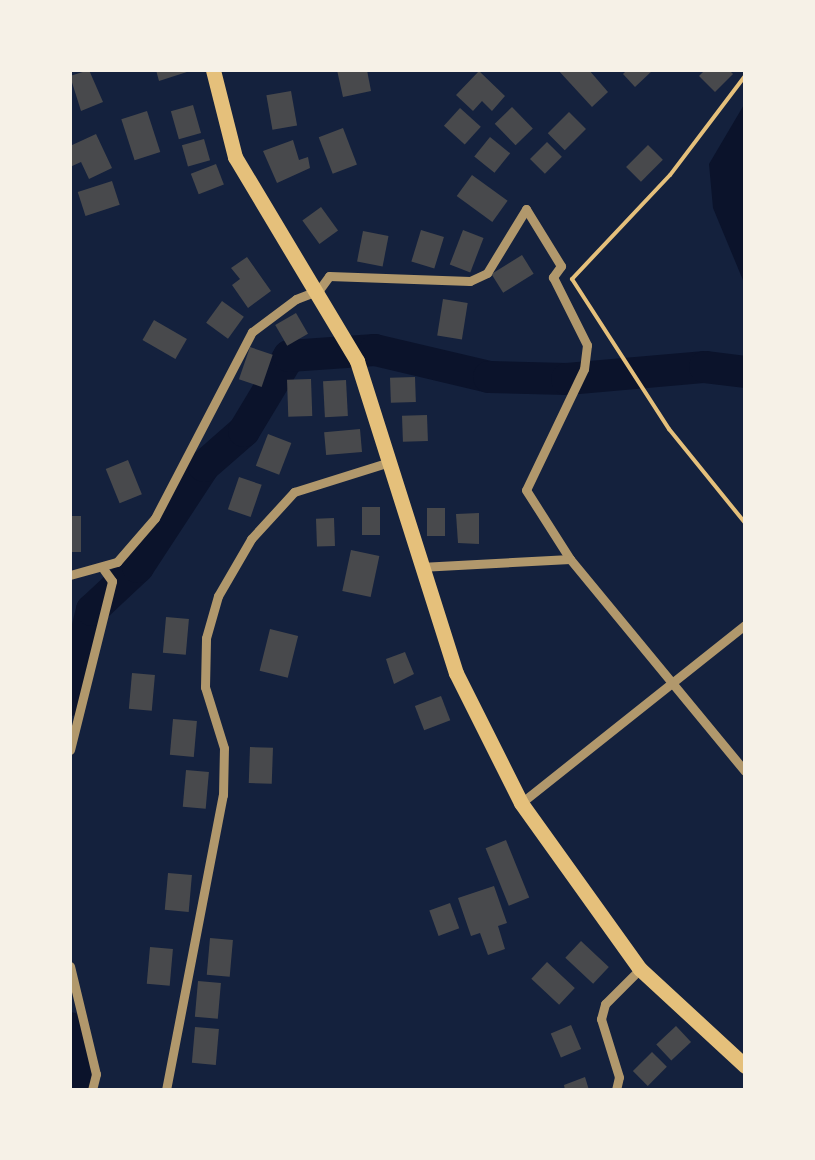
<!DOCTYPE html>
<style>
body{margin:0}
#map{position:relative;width:815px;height:1160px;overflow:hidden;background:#14213d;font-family:Barlow,sans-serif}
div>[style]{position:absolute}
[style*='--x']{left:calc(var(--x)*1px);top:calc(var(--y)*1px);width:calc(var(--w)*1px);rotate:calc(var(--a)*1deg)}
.water>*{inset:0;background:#0b132b}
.river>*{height:32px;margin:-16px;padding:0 16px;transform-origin:16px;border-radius:16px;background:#0b132b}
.building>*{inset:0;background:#48494c;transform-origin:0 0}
.path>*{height:4px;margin:-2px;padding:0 2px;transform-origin:2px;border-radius:2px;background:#e5c07b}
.minor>*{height:9px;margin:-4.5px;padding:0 4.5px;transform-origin:4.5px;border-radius:4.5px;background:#b1986c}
.primary>*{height:15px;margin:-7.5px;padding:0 7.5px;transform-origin:7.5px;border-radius:7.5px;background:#e5c07b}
span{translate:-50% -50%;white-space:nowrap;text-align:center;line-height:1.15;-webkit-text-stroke:8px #f6f1e7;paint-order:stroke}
.frame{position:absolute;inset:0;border:72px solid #f6f1e7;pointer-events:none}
</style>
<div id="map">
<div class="water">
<div style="clip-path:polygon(745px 103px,745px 285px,713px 208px,709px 164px)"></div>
</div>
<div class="river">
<div style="--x:70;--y:700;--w:93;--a:-76.3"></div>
<div style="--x:92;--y:610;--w:63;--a:-43.1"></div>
<div style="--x:138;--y:567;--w:121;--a:-56.8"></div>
<div style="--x:204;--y:466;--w:53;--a:-41.2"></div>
<div style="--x:244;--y:431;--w:87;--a:-59"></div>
<div style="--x:289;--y:356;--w:86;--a:-4"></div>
<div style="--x:375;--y:350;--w:117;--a:13.3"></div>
<div style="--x:489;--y:377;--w:78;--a:1.5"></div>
<div style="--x:567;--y:379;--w:139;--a:-5"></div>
<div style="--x:705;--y:367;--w:40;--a:7.1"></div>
<div style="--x:70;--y:1028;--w:63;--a:79.9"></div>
</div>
<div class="building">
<div style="clip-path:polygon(89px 70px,103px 102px,81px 111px,70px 76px)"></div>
<div style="clip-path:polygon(156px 70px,190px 70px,190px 71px,159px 81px)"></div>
<div style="clip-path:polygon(337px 70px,367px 70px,371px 91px,343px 97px)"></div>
<div style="clip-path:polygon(558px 70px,589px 70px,608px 92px,592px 107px)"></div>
<div style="clip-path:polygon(627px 70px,653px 70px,635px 87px,623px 74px)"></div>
<div style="clip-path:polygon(705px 70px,729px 70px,733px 74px,715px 92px,699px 76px)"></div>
<div style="clip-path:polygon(479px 71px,505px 96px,492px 111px,482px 101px,473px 111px,456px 95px)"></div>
<div style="left:291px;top:91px;width:35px;height:25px;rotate:80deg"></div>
<div style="left:193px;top:105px;width:29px;height:23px;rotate:74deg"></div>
<div style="left:512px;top:107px;width:30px;height:24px;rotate:46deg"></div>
<div style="left:460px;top:108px;width:28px;height:24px;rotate:42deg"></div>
<div style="left:147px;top:111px;width:43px;height:27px;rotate:72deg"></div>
<div style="left:569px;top:112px;width:24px;height:30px;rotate:45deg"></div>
<div style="left:343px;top:128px;width:39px;height:26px;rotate:69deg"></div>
<div style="clip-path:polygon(96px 134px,112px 168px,89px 179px,81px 162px,70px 167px,70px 146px)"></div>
<div style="left:490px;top:137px;width:26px;height:25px;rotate:39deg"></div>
<div style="left:204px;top:139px;width:22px;height:23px;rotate:74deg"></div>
<div style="clip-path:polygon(293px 140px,299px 160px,308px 157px,310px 168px,277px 183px,263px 151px)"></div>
<div style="left:547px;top:142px;width:21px;height:24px;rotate:45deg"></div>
<div style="left:648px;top:145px;width:21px;height:31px;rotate:45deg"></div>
<div style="left:216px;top:164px;width:22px;height:27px;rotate:69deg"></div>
<div style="left:472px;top:175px;width:44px;height:26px;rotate:36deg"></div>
<div style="left:112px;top:181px;width:25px;height:36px;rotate:72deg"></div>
<div style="left:321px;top:207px;width:29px;height:23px;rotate:54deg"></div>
<div style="left:421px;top:230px;width:24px;height:33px;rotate:17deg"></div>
<div style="left:463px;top:230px;width:22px;height:37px;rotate:21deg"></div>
<div style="left:363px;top:231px;width:26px;height:31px;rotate:11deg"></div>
<div style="left:522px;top:255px;width:22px;height:36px;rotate:58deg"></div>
<div style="clip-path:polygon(247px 257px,271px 291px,248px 308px,232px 285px,240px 279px,231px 268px)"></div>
<div style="left:443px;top:299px;width:25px;height:37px;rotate:9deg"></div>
<div style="left:222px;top:301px;width:27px;height:27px;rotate:36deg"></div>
<div style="left:296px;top:313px;width:24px;height:24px;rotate:60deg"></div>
<div style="left:154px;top:320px;width:38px;height:23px;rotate:30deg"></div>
<div style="left:250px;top:347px;width:24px;height:34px;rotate:19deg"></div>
<div style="left:415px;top:377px;width:25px;height:25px;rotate:88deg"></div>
<div style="left:311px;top:379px;width:37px;height:24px;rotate:88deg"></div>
<div style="left:346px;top:380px;width:36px;height:23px;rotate:87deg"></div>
<div style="left:427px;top:415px;width:26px;height:25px;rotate:88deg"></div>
<div style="left:360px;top:429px;width:23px;height:36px;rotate:85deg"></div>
<div style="left:268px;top:434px;width:25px;height:34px;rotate:21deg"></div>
<div style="left:128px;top:460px;width:37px;height:24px;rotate:68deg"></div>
<div style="left:239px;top:477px;width:24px;height:34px;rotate:19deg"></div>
<div style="left:362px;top:507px;width:18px;height:28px"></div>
<div style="left:427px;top:508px;width:18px;height:28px"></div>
<div style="clip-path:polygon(479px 513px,479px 544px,458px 543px,456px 514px)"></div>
<div style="left:70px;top:516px;width:11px;height:36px"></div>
<div style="left:334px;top:518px;width:28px;height:18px;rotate:88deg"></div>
<div style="left:351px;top:550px;width:29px;height:42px;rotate:12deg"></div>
<div style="left:166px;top:617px;width:23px;height:36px;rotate:5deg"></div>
<div style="left:270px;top:629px;width:29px;height:43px;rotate:14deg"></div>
<div style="clip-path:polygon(405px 652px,414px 674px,394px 684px,386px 659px)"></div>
<div style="left:132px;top:673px;width:23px;height:36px;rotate:5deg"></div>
<div style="left:441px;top:696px;width:26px;height:28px;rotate:69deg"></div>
<div style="left:173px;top:719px;width:24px;height:36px;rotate:5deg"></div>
<div style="left:250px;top:747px;width:23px;height:36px;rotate:2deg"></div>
<div style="left:186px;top:770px;width:23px;height:37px;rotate:5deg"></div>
<div style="left:506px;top:840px;width:62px;height:22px;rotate:68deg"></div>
<div style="left:168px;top:873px;width:24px;height:37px;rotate:5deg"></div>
<div style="clip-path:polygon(494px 886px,507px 923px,498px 926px,505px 949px,488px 955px,480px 933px,471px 936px,458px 898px)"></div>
<div style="left:450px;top:903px;width:27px;height:22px;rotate:70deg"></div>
<div style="left:210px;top:938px;width:23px;height:37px;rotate:5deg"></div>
<div style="left:581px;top:941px;width:38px;height:23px;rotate:43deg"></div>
<div style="left:150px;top:947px;width:23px;height:37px;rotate:5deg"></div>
<div style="left:547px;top:962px;width:38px;height:23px;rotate:43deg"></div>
<div style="left:198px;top:981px;width:23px;height:36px;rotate:5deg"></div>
<div style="left:571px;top:1025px;width:26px;height:22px;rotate:67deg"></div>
<div style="left:676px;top:1026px;width:22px;height:27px;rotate:47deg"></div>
<div style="left:195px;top:1027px;width:24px;height:36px;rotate:5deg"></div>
<div style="left:652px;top:1052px;width:21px;height:27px;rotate:45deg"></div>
<div style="clip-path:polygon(585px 1077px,589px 1090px,565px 1090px,564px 1085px)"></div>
</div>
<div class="path">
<div style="--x:745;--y:76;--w:124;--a:127.1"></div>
<div style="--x:670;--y:175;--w:143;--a:133.3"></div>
<div style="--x:572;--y:279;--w:179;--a:57.1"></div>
<div style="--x:669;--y:429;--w:121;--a:51"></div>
</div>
<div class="minor">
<div style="--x:526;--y:209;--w:67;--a:58.4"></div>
<div style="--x:561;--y:266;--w:14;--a:126"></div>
<div style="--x:553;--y:277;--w:76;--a:63.4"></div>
<div style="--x:587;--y:345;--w:24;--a:97"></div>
<div style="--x:584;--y:369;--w:134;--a:115.6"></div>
<div style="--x:526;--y:490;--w:82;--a:57.5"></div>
<div style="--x:570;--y:559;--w:275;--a:50.5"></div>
<div style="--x:420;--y:567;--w:150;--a:-3.1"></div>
<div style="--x:70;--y:575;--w:49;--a:-15.5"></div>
<div style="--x:117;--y:562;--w:58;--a:-49.2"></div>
<div style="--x:155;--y:518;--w:210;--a:-62.5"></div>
<div style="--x:252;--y:332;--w:55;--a:-36.9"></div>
<div style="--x:296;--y:299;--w:25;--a:-21"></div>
<div style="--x:319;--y:290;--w:17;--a:-54"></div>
<div style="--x:329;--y:276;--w:141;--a:2"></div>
<div style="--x:470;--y:281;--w:19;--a:-25"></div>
<div style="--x:487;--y:273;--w:75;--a:-58.6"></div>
<div style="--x:70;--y:750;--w:174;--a:-76"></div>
<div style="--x:112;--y:581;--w:14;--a:-126"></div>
<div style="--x:521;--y:803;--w:286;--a:-38.5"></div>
<div style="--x:70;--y:966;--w:111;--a:76.5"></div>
<div style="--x:96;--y:1074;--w:16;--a:104"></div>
<div style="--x:166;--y:1090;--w:300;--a:-79.1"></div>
<div style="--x:223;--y:795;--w:47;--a:-88.8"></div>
<div style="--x:224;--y:748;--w:64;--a:-107.3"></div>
<div style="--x:205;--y:687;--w:49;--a:-88.8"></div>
<div style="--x:206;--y:638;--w:44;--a:-74.1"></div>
<div style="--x:218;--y:596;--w:66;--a:-59.9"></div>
<div style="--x:251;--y:539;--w:64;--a:-47.5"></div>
<div style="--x:294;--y:492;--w:101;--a:-17.4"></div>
<div style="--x:616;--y:1090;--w:13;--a:-77"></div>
<div style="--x:619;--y:1077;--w:61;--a:-107.2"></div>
<div style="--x:601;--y:1019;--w:16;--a:-75"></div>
<div style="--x:605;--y:1004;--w:49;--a:-45"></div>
</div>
<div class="primary">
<div style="--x:213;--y:70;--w:90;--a:75.8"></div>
<div style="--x:235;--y:157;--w:238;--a:59.1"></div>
<div style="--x:357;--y:361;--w:327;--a:72.4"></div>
<div style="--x:456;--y:673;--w:145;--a:63.4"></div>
<div style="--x:521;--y:803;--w:204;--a:54.4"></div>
<div style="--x:640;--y:969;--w:143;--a:42.7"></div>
</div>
<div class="frame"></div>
</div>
